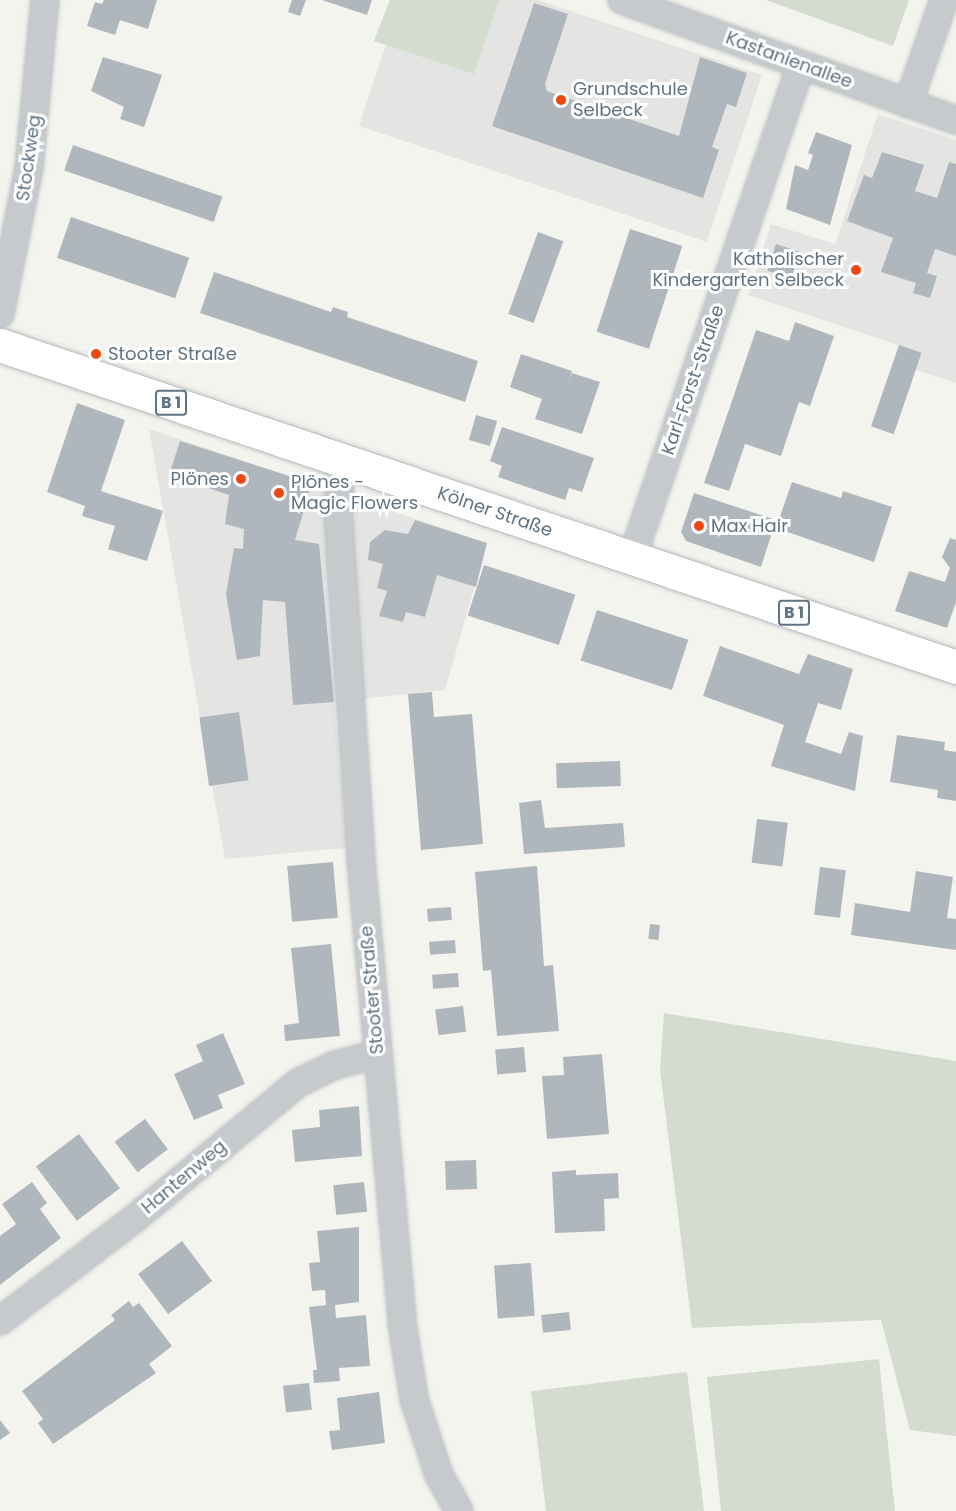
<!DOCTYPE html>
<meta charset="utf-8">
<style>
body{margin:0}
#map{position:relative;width:956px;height:1511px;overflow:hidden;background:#f4f4ef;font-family:Poppins,sans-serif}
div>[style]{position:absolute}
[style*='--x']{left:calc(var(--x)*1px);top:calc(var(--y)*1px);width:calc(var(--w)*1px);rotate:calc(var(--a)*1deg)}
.built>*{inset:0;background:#e4e5e3}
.green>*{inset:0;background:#d4dccf;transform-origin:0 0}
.building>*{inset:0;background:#b0b7bc;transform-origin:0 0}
.roads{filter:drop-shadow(0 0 2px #b7bbbe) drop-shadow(0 0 2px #b7bbbe)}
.street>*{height:26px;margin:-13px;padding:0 13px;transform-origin:13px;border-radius:13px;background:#c7cacd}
.primary>*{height:33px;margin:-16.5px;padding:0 16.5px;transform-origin:16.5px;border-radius:16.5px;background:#fff}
.dots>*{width:16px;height:16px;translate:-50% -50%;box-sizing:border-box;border:3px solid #fff;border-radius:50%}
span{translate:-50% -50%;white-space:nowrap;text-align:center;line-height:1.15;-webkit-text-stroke:6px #fff;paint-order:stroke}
.shield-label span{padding:2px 4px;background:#fff;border:2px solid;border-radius:4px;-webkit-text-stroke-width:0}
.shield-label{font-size:16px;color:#607383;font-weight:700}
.street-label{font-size:18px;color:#607383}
.poi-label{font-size:18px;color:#607383}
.left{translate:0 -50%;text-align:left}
.right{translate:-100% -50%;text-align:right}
</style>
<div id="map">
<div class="built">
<div style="clip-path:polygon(390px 0,538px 0,762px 75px,707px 242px,359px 126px,386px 45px,374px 41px)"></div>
<div style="clip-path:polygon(878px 114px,956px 140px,956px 383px,916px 370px,922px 353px,748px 295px,771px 224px,835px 244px)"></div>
<div style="clip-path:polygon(149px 429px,487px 543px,445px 690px,334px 702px,346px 848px,225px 859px)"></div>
</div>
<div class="green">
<div style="clip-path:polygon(390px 0,499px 0,474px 74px,374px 41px)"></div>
<div style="clip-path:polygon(766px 0,909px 0,893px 46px)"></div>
<div style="clip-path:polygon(664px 1013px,956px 1061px,956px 1436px,910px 1430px,881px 1320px,692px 1328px,660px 1070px)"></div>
<div style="left:879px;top:1359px;width:153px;height:173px;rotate:84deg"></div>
<div style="left:687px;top:1372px;width:140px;height:157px;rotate:83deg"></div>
</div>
<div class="building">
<div style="clip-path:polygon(104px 0,157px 0,148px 29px,120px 20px,115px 35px,87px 26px,95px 2px,102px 4px)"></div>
<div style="clip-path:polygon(292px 0,306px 0,300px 16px,288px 12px)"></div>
<div style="clip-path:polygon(322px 0,372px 0,367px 15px)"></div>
<div style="clip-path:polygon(534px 3px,568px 14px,545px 84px,547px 91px,679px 136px,700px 57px,747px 73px,736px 107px,727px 104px,712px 147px,719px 150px,703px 198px,492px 126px)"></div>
<div style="clip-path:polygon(103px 57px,162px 75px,144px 127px,120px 119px,124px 107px,91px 91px)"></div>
<div style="clip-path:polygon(816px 132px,852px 145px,830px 225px,786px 209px,795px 165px,808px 170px,813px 155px,808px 153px)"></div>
<div style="left:73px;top:145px;width:158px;height:27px;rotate:19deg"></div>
<div style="clip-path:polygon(882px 152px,924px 165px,915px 191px,937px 198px,949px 162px,956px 164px,956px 256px,935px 249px,927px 273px,937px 276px,930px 298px,913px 293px,916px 283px,881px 272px,893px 238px,847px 221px,864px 175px,872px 178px)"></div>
<div style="left:71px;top:217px;width:125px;height:43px;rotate:19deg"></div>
<div style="left:630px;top:229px;width:55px;height:108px;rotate:18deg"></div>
<div style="left:538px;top:232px;width:27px;height:87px;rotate:20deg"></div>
<div style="left:776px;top:244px;width:25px;height:28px;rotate:18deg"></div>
<div style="clip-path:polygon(214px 272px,331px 312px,333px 307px,348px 312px,347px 317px,478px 361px,465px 402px,200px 313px)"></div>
<div style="clip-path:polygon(795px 322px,834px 336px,810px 406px,799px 402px,781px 456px,745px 444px,729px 491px,704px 483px,756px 330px,789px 341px)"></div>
<div style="left:899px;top:345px;width:24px;height:86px;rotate:19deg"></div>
<div style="clip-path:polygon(521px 354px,572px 371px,569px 381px,572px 373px,600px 382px,582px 434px,535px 419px,542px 399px,510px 387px)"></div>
<div style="clip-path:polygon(77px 403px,125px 420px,101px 491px,163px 511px,147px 561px,108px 549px,115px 526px,82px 516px,85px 506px,47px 492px)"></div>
<div style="left:476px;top:415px;width:22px;height:26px;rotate:16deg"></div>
<div style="clip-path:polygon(502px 427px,594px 458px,582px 492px,569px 488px,565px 500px,498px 477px,502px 466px,490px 461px)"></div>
<div style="clip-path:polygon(180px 441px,305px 481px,309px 493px,295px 540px,319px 544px,334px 702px,293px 705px,285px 602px,263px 600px,260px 656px,237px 660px,226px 594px,234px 548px,243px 549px,244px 529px,225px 524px,229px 495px,169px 475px)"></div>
<div style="clip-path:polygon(792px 482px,841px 498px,843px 491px,892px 507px,874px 562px,776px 528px)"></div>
<div style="clip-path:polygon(694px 493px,776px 520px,761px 567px,686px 541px,681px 532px)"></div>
<div style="clip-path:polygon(415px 520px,487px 543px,476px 587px,437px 575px,425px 617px,406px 612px,403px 622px,379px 616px,387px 591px,377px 588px,383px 564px,368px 560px,370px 542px,385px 530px,408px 534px)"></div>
<div style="clip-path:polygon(950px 538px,956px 540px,956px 602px,947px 628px,895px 611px,909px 571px,945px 582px,950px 568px,942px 557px)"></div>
<div style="left:484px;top:565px;width:96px;height:53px;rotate:18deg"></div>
<div style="left:597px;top:610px;width:96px;height:53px;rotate:18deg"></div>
<div style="clip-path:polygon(720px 646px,799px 674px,808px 654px,853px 669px,841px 710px,818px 703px,805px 742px,841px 754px,849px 732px,863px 736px,855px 791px,771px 766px,784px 725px,703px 696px)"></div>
<div style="clip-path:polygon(432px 692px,434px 717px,472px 714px,483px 844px,421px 850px,408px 694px)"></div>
<div style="left:239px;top:712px;width:69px;height:40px;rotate:82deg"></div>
<div style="clip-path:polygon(897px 735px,945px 742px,944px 750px,956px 752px,956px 801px,937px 798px,938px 790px,890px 782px)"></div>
<div style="left:620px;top:761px;width:25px;height:64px;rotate:88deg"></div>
<div style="clip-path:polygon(541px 800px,545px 828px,623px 823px,625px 847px,524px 854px,519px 803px)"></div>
<div style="left:757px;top:819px;width:31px;height:44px;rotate:7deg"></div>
<div style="left:333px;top:862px;width:56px;height:46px;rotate:85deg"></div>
<div style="clip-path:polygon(537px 866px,544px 966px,553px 965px,559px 1031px,497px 1036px,491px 970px,483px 971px,475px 872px)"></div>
<div style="left:820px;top:867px;width:26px;height:48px;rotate:7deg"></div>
<div style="clip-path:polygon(916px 871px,953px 877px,947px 918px,956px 919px,956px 950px,851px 935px,855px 903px,910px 912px)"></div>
<div style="left:451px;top:907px;width:13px;height:24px;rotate:86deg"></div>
<div style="left:650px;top:924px;width:10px;height:15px;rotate:6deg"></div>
<div style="left:455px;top:940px;width:13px;height:26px;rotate:86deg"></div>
<div style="clip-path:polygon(331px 944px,340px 1036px,285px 1041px,284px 1025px,299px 1023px,291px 948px)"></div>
<div style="left:458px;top:973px;width:14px;height:26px;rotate:86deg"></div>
<div style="left:463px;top:1006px;width:26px;height:28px;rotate:83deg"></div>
<div style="clip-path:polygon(223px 1033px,245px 1084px,218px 1095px,223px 1108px,194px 1120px,174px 1074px,203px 1061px,196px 1045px)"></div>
<div style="left:524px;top:1047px;width:25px;height:29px;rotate:85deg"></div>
<div style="clip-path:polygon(602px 1054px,609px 1134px,547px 1139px,542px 1076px,564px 1075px,563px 1057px)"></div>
<div style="clip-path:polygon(359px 1106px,362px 1156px,295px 1162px,292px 1130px,320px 1127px,319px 1110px)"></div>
<div style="left:145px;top:1119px;width:38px;height:38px;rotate:53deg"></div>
<div style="left:79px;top:1134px;width:68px;height:54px;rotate:53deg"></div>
<div style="left:476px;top:1160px;width:29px;height:31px;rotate:88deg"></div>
<div style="clip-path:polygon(576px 1170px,576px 1175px,618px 1173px,619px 1198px,604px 1199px,605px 1231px,555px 1233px,552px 1172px)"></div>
<div style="clip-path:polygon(32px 1182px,47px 1203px,40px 1209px,61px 1238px,0 1285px,0 1236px,16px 1224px,2px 1204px)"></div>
<div style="left:364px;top:1182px;width:30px;height:31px;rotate:84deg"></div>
<div style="clip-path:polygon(359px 1227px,359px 1302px,335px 1305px,336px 1318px,366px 1315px,370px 1366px,339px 1368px,340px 1381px,314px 1383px,313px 1370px,317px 1370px,309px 1307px,326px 1305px,325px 1290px,312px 1291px,309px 1263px,320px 1262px,317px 1231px)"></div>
<div style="left:182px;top:1241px;width:50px;height:55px;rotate:53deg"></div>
<div style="left:531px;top:1263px;width:53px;height:37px;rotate:86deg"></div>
<div style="clip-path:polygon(129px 1301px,133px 1307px,139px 1303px,172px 1346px,149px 1364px,156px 1373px,53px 1444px,38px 1423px,43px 1419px,22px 1391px,115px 1320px,111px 1315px)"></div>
<div style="left:569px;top:1312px;width:18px;height:28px;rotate:84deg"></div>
<div style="left:309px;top:1383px;width:27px;height:26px;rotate:84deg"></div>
<div style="clip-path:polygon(379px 1392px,385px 1443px,332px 1450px,329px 1431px,340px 1430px,337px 1398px)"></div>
<div style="clip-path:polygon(0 1420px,10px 1433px,0 1440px)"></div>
</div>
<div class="roads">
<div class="street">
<div style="--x:622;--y:0;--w:355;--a:19.8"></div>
<div style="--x:908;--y:104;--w:110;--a:-70.9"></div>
<div style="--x:0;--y:314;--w:149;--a:-78.8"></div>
<div style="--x:29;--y:168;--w:169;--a:-84.6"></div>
<div style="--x:342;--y:459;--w:52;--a:94.4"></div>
<div style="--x:338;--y:511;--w:350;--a:86.2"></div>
<div style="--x:361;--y:860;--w:465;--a:84.9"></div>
<div style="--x:402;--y:1323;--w:77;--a:81"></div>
<div style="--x:414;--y:1399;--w:80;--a:71.8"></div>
<div style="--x:439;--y:1475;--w:41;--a:60.9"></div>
<div style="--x:632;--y:558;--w:521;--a:-71.08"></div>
<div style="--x:0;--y:1321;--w:168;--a:-37.3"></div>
<div style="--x:134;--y:1219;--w:213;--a:-39.7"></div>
<div style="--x:298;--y:1083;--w:41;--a:-25.9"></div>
<div style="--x:335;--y:1065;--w:44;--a:-14.3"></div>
</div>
<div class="primary">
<div style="--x:0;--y:345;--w:1009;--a:18.61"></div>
</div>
</div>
<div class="dots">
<div style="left:561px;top:100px;background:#f5450e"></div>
<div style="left:856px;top:270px;background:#f5450e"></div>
<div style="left:96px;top:354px;background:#f5450e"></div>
<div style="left:241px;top:479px;background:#f5450e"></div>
<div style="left:279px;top:493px;background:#f5450e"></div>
<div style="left:699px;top:526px;background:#f5450e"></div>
</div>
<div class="shield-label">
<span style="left:171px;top:403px">B 1</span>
<span style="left:794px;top:613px">B 1</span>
</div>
<div class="street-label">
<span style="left:789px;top:60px;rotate:20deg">Kastanienallee</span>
<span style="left:29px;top:158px;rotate:-82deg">Stockweg</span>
<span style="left:693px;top:380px;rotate:-71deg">Karl-Forst-Straße</span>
<span style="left:495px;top:512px;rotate:19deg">Kölner Straße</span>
<span style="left:372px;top:990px;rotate:-95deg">Stooter Straße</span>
<span style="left:184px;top:1177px;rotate:-40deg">Hantenweg</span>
</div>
<div class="poi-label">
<span class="left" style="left:573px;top:100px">Grundschule<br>Selbeck</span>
<span class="right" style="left:844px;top:270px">Katholischer<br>Kindergarten Selbeck</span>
<span class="left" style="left:108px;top:354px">Stooter Straße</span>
<span class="right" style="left:229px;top:479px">Plönes</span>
<span class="left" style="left:291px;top:493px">Plönes -<br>Magic Flowers</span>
<span class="left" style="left:711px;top:526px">Max Hair</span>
</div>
</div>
